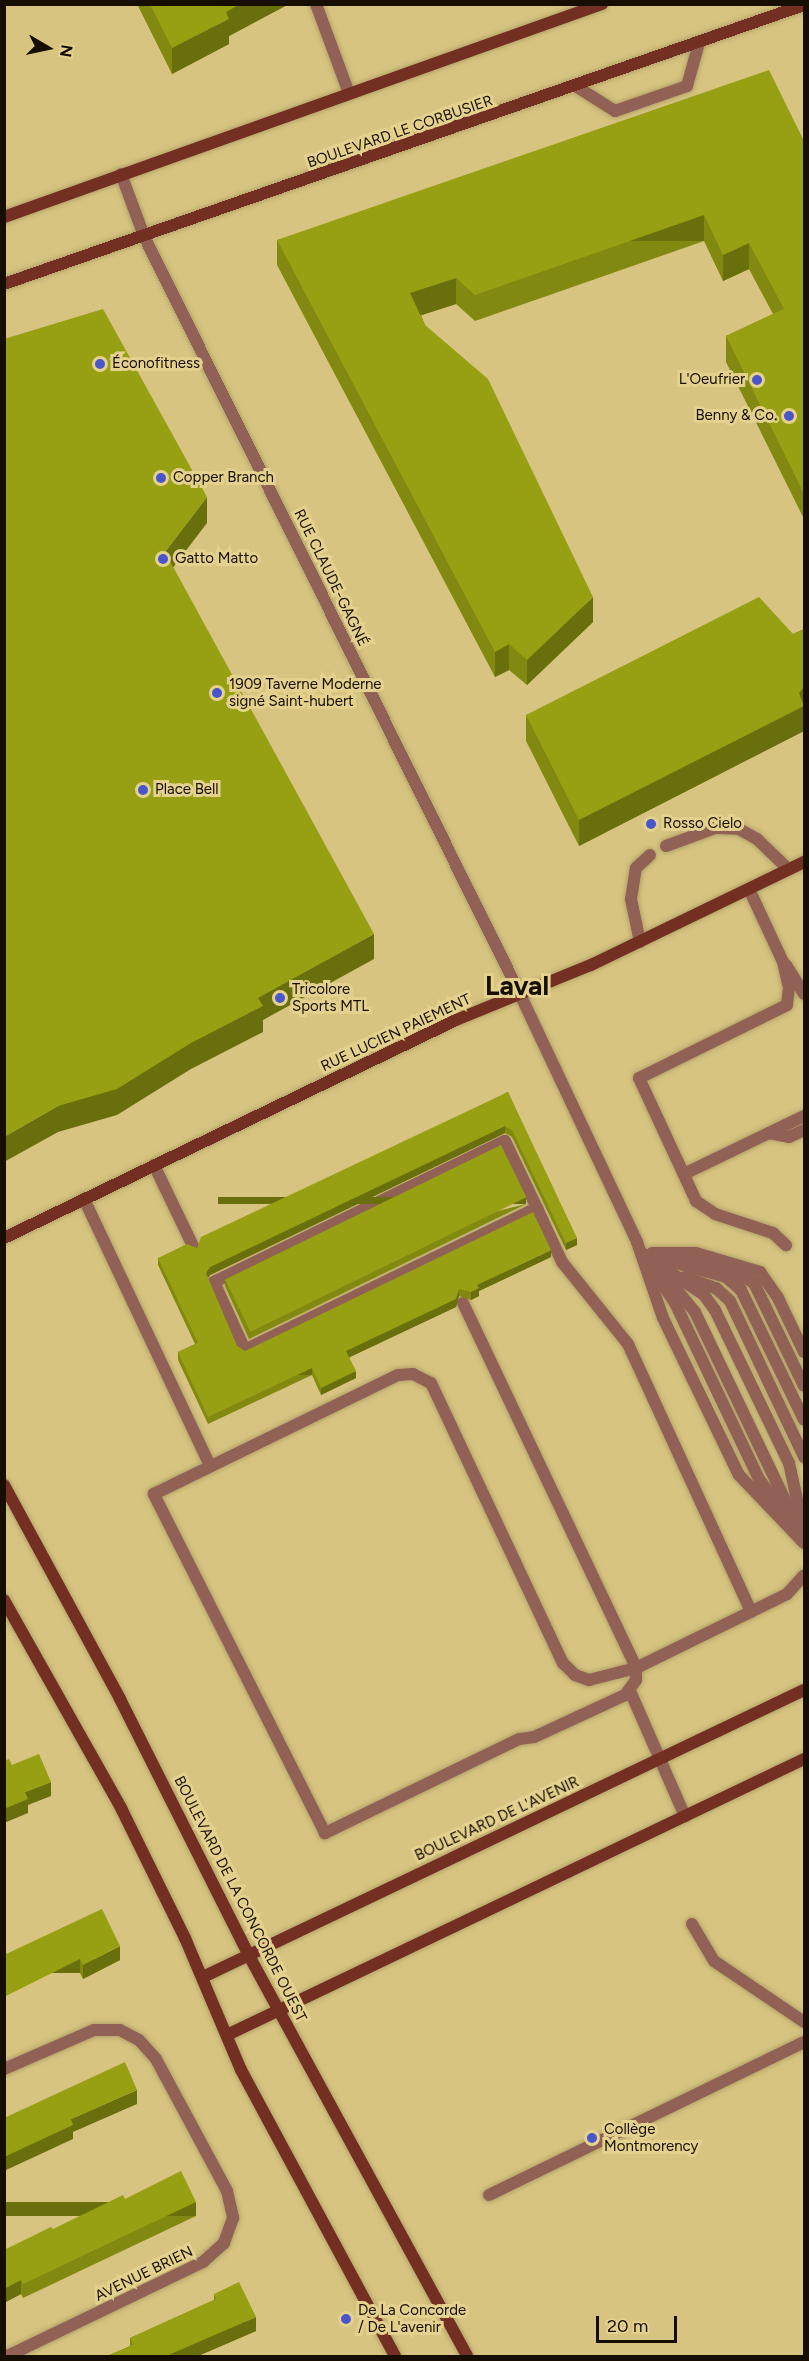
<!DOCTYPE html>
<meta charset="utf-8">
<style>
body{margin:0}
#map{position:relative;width:809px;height:2361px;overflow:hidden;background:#d7c481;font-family:Figtree,sans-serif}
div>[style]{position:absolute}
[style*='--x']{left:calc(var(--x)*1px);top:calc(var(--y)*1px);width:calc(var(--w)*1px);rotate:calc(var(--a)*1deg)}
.roads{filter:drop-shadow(0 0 2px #b4a36a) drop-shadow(0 0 2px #b4a36a)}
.lane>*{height:12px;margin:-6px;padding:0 6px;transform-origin:6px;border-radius:6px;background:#916156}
.street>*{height:12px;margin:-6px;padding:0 6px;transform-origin:6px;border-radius:6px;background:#916156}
.secondary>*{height:12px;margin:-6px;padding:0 6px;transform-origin:6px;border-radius:6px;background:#732f21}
.wall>*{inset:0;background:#828910}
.shaded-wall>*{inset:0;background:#6a6f0d;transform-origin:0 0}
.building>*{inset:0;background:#979f13;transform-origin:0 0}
.dots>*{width:16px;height:16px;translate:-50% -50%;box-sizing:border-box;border:3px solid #e4d18e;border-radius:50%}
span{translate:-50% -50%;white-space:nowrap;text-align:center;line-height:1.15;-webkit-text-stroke:6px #e4d18e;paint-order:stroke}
.street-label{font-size:15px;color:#160e00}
.poi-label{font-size:15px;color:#160e00}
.left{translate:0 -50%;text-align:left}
.right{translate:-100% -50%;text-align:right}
.town-label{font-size:27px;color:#160e00;font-weight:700}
.frame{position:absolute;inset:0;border:6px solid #160e00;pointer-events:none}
.north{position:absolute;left:18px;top:18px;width:60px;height:60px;-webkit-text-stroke:4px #e4d18e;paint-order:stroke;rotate:99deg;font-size:16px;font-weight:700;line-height:24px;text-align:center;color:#160e00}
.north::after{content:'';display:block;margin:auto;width:21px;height:27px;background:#160e00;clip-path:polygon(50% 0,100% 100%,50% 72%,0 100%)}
.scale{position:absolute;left:596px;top:2316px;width:81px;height:27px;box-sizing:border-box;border:3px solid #160e00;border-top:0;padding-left:8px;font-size:18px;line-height:21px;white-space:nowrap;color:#160e00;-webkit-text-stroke:4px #e4d18e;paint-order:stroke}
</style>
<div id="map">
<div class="roads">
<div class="lane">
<div style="--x:316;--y:4;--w:95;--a:69.7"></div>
<div style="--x:577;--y:87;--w:45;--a:32.3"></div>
<div style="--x:615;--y:111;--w:76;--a:-19.1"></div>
<div style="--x:687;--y:86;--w:45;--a:-74.4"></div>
<div style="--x:666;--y:846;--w:52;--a:-20.2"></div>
<div style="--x:715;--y:828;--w:24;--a:2"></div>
<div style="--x:739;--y:829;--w:21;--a:29"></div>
<div style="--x:757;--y:839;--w:43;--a:44.1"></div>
<div style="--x:749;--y:889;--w:81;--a:65"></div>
<div style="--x:783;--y:962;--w:27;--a:77"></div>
<div style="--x:789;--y:988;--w:17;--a:97"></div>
<div style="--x:787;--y:1005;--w:165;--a:153.7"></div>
<div style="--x:639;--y:1078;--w:136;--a:65.1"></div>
<div style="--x:696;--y:1201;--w:23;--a:34"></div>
<div style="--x:715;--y:1214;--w:61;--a:18.1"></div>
<div style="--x:773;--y:1233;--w:18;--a:43"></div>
<div style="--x:640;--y:942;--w:44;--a:-101.8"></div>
<div style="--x:631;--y:899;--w:31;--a:-81"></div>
<div style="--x:636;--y:868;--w:19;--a:-43"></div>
<div style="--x:786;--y:965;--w:34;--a:58"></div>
<div style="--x:519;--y:992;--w:276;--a:64.7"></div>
<div style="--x:637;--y:1242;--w:80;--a:71.1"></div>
<div style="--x:663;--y:1318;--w:174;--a:64.2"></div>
<div style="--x:739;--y:1475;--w:94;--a:46.3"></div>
<div style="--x:769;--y:1133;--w:20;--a:11"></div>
<div style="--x:789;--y:1137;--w:17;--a:-25"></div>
<div style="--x:154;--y:1165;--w:92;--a:64.3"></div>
<div style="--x:684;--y:1174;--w:133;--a:-25.8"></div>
<div style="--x:84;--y:1199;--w:295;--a:64.7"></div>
<div style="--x:537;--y:1208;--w:325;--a:154.1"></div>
<div style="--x:245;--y:1350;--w:75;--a:-114.5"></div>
<div style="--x:214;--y:1282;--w:323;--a:-25.9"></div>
<div style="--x:505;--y:1141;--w:74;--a:64.5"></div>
<div style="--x:537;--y:1208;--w:60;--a:65.2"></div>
<div style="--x:562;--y:1262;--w:105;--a:51.2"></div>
<div style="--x:628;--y:1344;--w:295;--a:65.3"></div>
<div style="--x:642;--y:1253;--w:75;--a:34.1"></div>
<div style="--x:704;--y:1295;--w:19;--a:54"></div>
<div style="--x:715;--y:1310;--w:170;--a:64.2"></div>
<div style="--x:789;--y:1463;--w:70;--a:77.6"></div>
<div style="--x:652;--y:1253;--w:44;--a:0"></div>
<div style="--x:696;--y:1253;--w:67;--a:16.5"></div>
<div style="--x:760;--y:1272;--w:32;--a:55"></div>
<div style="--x:778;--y:1298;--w:60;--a:64.3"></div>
<div style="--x:652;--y:1256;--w:77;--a:15.8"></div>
<div style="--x:726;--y:1277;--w:20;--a:41"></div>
<div style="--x:741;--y:1290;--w:144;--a:64.1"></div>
<div style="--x:688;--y:1260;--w:37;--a:11"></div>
<div style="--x:724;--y:1267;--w:34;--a:28"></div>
<div style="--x:754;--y:1283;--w:114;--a:64.1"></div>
<div style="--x:649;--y:1264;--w:47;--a:56.3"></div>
<div style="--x:675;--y:1303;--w:195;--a:64.5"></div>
<div style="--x:759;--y:1479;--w:44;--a:53.4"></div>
<div style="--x:685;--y:1277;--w:33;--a:20"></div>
<div style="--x:716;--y:1288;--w:19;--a:43"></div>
<div style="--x:730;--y:1301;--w:173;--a:64.6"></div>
<div style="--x:668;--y:1279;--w:43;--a:50.7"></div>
<div style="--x:695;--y:1312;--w:243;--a:64.4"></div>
<div style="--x:463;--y:1303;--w:404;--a:64.6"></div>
<div style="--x:636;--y:1668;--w:12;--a:90"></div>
<div style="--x:636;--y:1680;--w:19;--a:126"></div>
<div style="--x:625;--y:1695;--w:100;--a:155.2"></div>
<div style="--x:534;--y:1737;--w:15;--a:172"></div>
<div style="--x:519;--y:1739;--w:216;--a:154.1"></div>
<div style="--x:325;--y:1833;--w:380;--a:-116.8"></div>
<div style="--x:154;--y:1494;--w:271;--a:-26"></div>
<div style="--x:398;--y:1375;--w:15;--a:-4"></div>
<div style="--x:413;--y:1374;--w:20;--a:27"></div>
<div style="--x:431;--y:1383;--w:310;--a:64.8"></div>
<div style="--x:563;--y:1663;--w:17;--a:45"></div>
<div style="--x:575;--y:1675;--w:15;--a:20"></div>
<div style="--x:589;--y:1680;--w:49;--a:-14.3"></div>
<div style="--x:636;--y:1668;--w:168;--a:-26.1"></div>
<div style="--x:787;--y:1594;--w:25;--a:-48"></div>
<div style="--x:630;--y:1691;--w:137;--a:66.3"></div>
<div style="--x:692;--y:1924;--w:43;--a:59.3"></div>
<div style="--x:714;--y:1961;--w:109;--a:34.1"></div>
<div style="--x:489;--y:2195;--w:350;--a:-25.9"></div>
</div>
<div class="street">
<div style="--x:121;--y:174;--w:66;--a:69.6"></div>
<div style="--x:144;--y:236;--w:844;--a:63.62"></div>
<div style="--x:4;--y:2069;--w:98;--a:-23.4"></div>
<div style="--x:94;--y:2030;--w:26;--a:0"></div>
<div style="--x:120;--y:2030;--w:21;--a:28"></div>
<div style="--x:139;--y:2040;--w:25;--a:48"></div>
<div style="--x:156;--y:2059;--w:150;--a:61.7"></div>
<div style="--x:227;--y:2191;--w:28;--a:77"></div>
<div style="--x:233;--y:2218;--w:27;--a:110"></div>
<div style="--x:224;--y:2243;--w:28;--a:138"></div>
<div style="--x:203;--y:2262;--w:216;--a:154.3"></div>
</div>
<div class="secondary">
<div style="--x:4;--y:217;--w:635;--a:-19.61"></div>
<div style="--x:4;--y:284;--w:847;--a:-19.23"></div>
<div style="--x:4;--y:1238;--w:502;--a:-25.75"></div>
<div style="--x:456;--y:1020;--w:146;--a:-22.2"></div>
<div style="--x:591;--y:965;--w:237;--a:-25.8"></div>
<div style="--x:4;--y:1485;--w:243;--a:61.5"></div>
<div style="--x:120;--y:1699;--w:285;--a:63.3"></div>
<div style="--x:248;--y:1954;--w:458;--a:61.4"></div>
<div style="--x:4;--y:1600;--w:239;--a:60.6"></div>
<div style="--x:121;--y:1808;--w:145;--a:63.8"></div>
<div style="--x:185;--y:1938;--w:143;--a:67"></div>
<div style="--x:241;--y:2070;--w:325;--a:61.7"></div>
<div style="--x:203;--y:1977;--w:666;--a:-25.53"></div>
<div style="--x:227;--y:2035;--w:640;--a:-25.56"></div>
</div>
</div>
<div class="wall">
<div style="clip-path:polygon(137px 4px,289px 4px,229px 36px,229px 44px,172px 74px)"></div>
<div style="clip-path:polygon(804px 141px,804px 519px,726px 362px,726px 336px,773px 314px,749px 269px,723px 281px,704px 241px,475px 321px,456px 304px,421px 315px,425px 325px,593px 622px,527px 685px,509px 670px,495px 677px,277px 265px,277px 240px)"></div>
<div style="clip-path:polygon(804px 629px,804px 731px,579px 846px,526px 741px,526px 715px,793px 634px)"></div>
<div style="clip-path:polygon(508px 1092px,577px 1245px,566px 1250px,512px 1137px,505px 1133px,210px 1275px,208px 1278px,237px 1346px,245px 1351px,551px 1257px,479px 1291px,479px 1296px,471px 1300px,459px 1296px,456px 1307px,349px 1357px,356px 1378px,321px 1395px,312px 1375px,208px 1424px,178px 1360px,178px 1352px,195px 1344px,158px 1265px,158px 1258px,197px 1248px)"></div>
<div style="clip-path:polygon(526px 1204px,249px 1339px,225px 1286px,225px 1279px)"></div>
<div style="clip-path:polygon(4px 1955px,120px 1960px,83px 1979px,80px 1973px)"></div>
<div style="clip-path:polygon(125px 2199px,196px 2216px,23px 2298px,21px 2294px,4px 2303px,4px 2250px)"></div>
<div style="clip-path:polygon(214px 2294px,256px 2331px,198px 2356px,107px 2356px,130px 2346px,130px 2338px,214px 2300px)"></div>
</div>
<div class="shaded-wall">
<div style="clip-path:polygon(240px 4px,289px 4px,229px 36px,229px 44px,172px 74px,172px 48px,226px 12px)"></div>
<div style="left:704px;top:215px;width:26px;height:243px;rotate:90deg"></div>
<div style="clip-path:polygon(749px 243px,749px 269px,723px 281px,723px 255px)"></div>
<div style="clip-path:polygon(456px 278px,456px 304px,410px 319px,410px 293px)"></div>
<div style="clip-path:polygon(207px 497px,207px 523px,165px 578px,165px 552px)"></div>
<div style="clip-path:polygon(593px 597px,593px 622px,527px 685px,527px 660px)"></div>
<div style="clip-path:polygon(509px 644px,509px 670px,495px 677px,495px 652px)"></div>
<div style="clip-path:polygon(804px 687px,804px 731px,579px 846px,579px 820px,799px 693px)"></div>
<div style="clip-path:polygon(374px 934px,374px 959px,263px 1020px,263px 1032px,191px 1069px,117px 1115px,58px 1132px,4px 1162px,4px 1137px,58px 1106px)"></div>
<div style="clip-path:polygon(505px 1126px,505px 1133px,210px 1275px,206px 1281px,206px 1273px,210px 1267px)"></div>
<div style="left:526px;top:1197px;width:7px;height:308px;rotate:90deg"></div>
<div style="clip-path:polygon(577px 1238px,577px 1245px,566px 1250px,566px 1243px)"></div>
<div style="clip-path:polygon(551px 1250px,551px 1257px,479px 1291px,479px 1296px,471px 1300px,471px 1292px,477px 1285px)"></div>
<div style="clip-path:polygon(459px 1289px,459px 1296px,456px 1307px,346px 1359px,346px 1351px)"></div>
<div style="left:312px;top:1368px;width:7px;height:115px;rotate:90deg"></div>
<div style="clip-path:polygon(356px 1371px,356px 1378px,321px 1395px,321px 1388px)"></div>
<div style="clip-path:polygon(51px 1782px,51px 1796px,28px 1805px,28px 1813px,4px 1823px,4px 1809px,25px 1792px)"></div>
<div style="clip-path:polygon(120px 1946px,120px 1960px,83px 1979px,83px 1965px)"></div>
<div style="left:80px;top:1959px;width:14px;height:85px;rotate:90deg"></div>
<div style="clip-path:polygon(137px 2090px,137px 2104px,73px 2132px,73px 2139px,4px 2171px,4px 2157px,71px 2119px)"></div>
<div style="left:196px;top:2202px;width:14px;height:191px;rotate:90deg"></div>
<div style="clip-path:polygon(21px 2280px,21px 2294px,4px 2303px,4px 2289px)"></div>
<div style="clip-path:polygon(256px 2317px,256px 2331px,198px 2356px,166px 2356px)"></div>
</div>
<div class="building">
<div style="clip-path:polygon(150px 4px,240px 4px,226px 12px,229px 19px,172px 48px)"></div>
<div style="clip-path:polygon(769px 70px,804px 141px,804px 494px,726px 336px,784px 309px,749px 243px,723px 255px,704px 215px,475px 295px,456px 278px,410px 293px,425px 325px,488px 379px,593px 597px,527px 660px,509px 644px,495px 652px,277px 240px)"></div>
<div style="clip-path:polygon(103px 309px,207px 497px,165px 552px,374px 934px,258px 998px,263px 1006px,191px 1043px,117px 1089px,58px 1106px,4px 1137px,4px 339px)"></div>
<div style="clip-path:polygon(759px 597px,793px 634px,804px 629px,804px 687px,799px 693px,804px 706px,579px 820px,526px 715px)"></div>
<div style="clip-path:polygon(508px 1092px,577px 1238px,566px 1243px,512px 1130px,505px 1126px,210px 1267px,206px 1273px,237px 1346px,245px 1351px,533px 1212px,551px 1250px,477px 1285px,479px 1288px,471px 1292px,459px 1289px,456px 1299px,346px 1351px,356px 1371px,321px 1388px,312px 1368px,208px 1417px,178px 1352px,198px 1343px,158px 1258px,187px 1244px,197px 1248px,201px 1237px)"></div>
<div style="left:501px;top:1145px;width:58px;height:307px;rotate:64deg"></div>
<div style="clip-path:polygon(39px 1754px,51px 1782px,25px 1792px,28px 1799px,4px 1809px,4px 1761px,9px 1759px,12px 1765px)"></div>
<div style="clip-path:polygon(102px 1909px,120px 1946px,83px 1965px,80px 1959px,4px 1997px,4px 1955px)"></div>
<div style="clip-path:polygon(125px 2062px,137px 2090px,71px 2119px,73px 2125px,4px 2157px,4px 2118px)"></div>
<div style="clip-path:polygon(181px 2171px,196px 2202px,23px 2284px,21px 2280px,4px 2289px,4px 2250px,51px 2227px,53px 2229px,123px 2195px,125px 2199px)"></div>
<div style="clip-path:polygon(239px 2282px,256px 2317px,166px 2356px,107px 2356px,133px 2345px,130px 2338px,216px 2299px,214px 2294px)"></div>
</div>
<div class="dots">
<div style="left:100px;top:364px;background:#4956cb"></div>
<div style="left:757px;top:380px;background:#4956cb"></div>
<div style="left:789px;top:416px;background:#4956cb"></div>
<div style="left:161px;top:478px;background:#4956cb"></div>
<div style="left:163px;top:559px;background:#4956cb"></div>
<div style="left:217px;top:693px;background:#4956cb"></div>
<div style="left:143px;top:790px;background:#4956cb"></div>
<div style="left:651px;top:824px;background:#4956cb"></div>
<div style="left:280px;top:998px;background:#4956cb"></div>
<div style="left:592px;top:2138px;background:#4956cb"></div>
<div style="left:346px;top:2319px;background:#4956cb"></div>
</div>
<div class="street-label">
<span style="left:400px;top:132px;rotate:-19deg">BOULEVARD LE CORBUSIER</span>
<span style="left:331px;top:578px;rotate:64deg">RUE CLAUDE-GAGNÉ</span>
<span style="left:396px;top:1033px;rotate:-25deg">RUE LUCIEN PAIEMENT</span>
<span style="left:497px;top:1819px;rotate:-25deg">BOULEVARD DE L'AVENIR</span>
<span style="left:240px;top:1899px;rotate:63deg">BOULEVARD DE LA CONCORDE OUEST</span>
<span style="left:144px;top:2274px;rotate:-26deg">AVENUE BRIEN</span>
</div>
<div class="poi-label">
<span class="left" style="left:112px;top:364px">Éconofitness</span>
<span class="right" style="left:745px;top:380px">L'Oeufrier</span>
<span class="right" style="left:777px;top:416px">Benny &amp; Co.</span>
<span class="left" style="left:173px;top:478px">Copper Branch</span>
<span class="left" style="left:175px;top:559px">Gatto Matto</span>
<span class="left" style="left:229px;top:693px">1909 Taverne Moderne<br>signé Saint-hubert</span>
<span class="left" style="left:155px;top:790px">Place Bell</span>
<span class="left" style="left:663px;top:824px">Rosso Cielo</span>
<span class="left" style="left:292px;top:998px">Tricolore<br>Sports MTL</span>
<span class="left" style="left:604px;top:2138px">Collège<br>Montmorency</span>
<span class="left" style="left:358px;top:2319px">De La Concorde<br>/ De L'avenir</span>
</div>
<div class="town-label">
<span style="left:517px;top:986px">Laval</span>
</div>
<div class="frame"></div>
<div class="north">N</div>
<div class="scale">20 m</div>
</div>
